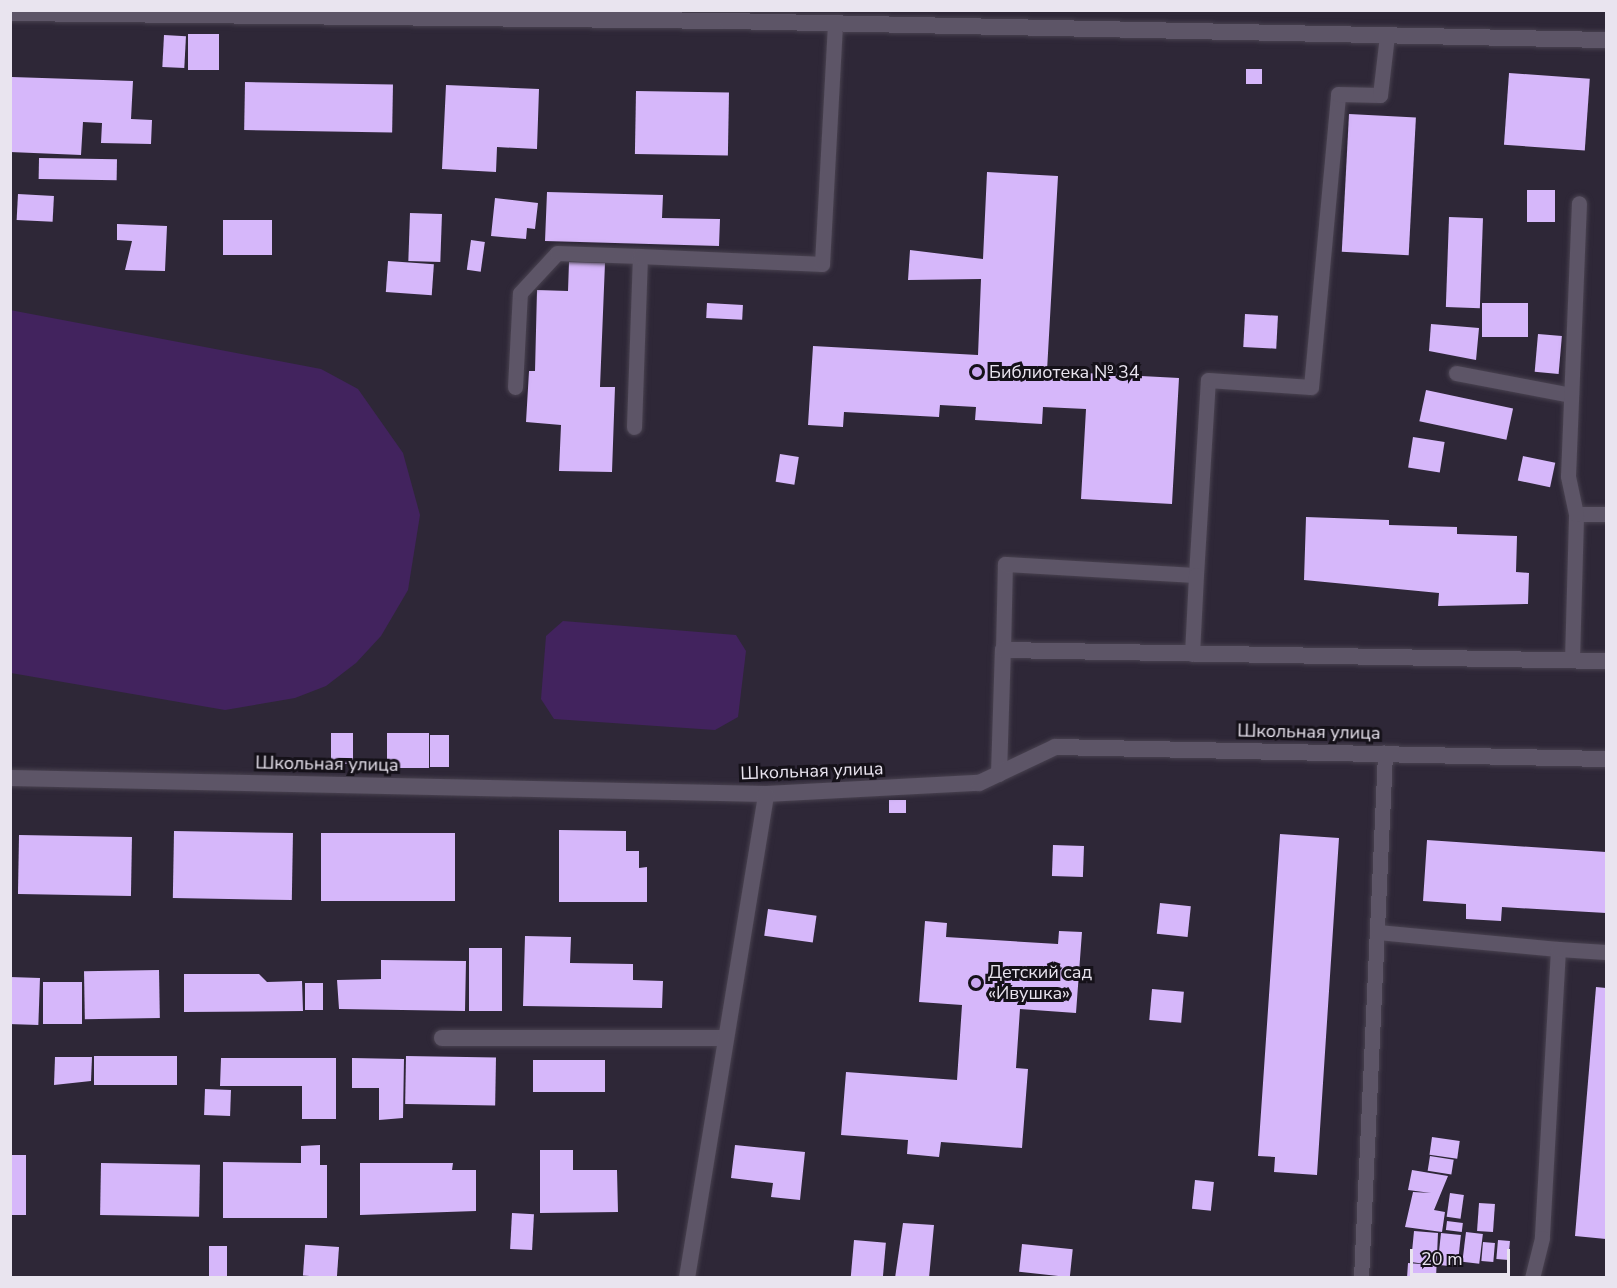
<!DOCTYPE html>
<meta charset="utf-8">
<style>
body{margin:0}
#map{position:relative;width:1617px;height:1288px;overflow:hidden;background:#2e2737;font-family:"Nunito Sans",sans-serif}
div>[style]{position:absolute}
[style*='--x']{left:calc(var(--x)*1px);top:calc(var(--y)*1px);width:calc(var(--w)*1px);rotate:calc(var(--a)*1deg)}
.green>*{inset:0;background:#42235e}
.building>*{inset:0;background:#d6b7fa;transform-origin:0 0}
.roads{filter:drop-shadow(0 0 2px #494250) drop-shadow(0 0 2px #494250)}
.service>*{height:15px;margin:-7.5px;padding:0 7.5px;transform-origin:7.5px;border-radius:7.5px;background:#5d5567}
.minor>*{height:16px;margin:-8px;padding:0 8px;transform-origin:8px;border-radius:8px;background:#5d5567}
.dots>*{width:16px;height:16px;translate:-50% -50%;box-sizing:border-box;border:3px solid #151119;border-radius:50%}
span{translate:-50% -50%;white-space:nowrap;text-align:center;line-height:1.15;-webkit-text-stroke:6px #151119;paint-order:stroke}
.poi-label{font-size:18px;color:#e9e4ef}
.left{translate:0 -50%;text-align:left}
.street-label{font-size:18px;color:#e9e4ef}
.frame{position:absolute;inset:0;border:12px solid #e9e4ef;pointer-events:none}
.scale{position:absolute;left:1410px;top:1249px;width:100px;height:27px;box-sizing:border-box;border:3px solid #e9e4ef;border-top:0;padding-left:8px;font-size:18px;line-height:21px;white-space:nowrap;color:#e9e4ef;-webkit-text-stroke:4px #151119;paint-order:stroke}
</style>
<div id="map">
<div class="green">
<div style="clip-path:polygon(10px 310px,321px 369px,358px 389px,403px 453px,420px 515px,408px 590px,381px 636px,356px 663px,326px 686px,295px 698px,225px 710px,11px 673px)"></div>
<div style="clip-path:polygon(563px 621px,736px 635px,746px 651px,738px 717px,715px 730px,554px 719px,541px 699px,546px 636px)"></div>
</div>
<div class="building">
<div style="left:188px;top:34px;width:31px;height:36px"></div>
<div style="left:164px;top:35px;width:22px;height:32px;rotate:3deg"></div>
<div style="left:1246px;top:69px;width:16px;height:15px"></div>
<div style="left:1509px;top:73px;width:81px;height:72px;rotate:4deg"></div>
<div style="clip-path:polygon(12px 77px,133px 81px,131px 119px,152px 120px,151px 144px,101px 143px,102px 123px,83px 122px,81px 155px,10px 152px)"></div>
<div style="left:245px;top:82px;width:148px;height:48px;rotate:1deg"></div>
<div style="clip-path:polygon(446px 85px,539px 89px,537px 149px,497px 147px,496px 172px,442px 169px)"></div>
<div style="left:636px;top:91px;width:93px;height:63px;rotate:1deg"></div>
<div style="left:1349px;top:114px;width:67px;height:138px;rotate:3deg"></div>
<div style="left:39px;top:158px;width:78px;height:21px;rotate:1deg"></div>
<div style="clip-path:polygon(987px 172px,1058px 176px,1047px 371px,1179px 378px,1172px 504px,1081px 499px,1086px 409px,1043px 407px,1042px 424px,975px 420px,976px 407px,940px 405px,939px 417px,844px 412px,843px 427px,808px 425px,813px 346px,978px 355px,981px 279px,908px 280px,910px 250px,983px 259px)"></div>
<div style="left:1527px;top:190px;width:28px;height:32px"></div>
<div style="clip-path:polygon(547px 192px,663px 195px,662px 218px,720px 219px,719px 246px,545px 241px)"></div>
<div style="left:18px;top:194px;width:36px;height:26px;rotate:3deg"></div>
<div style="clip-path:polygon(495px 198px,538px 203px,535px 229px,527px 228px,526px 239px,491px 236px)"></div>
<div style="left:410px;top:213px;width:32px;height:48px;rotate:2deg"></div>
<div style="left:1449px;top:217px;width:34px;height:90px;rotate:2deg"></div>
<div style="left:223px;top:220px;width:49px;height:35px"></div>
<div style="clip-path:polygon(117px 224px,167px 226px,165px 271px,125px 270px,132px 241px,117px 240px)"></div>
<div style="left:471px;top:240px;width:14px;height:30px;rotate:8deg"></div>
<div style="left:388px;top:261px;width:46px;height:31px;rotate:4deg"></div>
<div style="clip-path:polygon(569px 262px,605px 263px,600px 387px,615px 387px,612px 472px,559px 471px,561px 425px,526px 422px,529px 371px,535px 371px,537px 290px,568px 291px)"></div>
<div style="left:707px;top:303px;width:36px;height:15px;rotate:3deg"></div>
<div style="left:1482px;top:303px;width:46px;height:34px"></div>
<div style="left:1245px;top:314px;width:33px;height:33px;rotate:3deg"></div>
<div style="clip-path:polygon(1431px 324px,1479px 328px,1476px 360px,1429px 351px)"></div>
<div style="left:1538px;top:334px;width:24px;height:38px;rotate:5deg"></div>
<div style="left:1426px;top:390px;width:89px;height:32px;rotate:12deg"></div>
<div style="left:1413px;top:437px;width:32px;height:31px;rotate:9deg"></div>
<div style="left:780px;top:454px;width:19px;height:28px;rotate:9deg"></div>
<div style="left:1523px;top:456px;width:33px;height:25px;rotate:12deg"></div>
<div style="clip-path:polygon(1306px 517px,1389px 520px,1389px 525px,1457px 527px,1457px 534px,1517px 536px,1516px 572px,1529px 573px,1528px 604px,1438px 606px,1439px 593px,1304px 580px)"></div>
<div style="left:331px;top:733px;width:22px;height:31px"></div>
<div style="left:387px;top:733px;width:42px;height:35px"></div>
<div style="left:430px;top:735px;width:19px;height:32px"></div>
<div style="left:889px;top:800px;width:17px;height:13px"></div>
<div style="clip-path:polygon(559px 830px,626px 831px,626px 851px,639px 851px,639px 868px,647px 867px,647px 902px,559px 902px)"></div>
<div style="left:174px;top:831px;width:119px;height:67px;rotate:1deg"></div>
<div style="left:321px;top:833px;width:134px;height:68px"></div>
<div style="clip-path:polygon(1280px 834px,1339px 838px,1317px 1175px,1274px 1172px,1275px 1157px,1258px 1156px)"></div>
<div style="left:19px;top:835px;width:113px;height:59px;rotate:1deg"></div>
<div style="clip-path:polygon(1427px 840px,1606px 852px,1606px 913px,1502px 907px,1501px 921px,1466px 919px,1466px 904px,1423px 901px)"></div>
<div style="left:1053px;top:845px;width:31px;height:31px;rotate:2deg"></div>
<div style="left:1160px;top:903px;width:31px;height:31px;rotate:6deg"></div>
<div style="left:768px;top:909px;width:49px;height:27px;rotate:8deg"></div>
<div style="clip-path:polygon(925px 921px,947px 923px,946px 937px,1058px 944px,1059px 931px,1082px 932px,1076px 1013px,1020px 1009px,1016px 1068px,1028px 1069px,1022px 1148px,941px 1142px,939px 1157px,907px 1154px,908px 1140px,841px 1135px,846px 1072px,957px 1080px,962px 1005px,919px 1002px)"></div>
<div style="clip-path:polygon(525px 936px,571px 937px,570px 963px,633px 964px,633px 980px,663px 981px,662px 1008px,523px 1006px)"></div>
<div style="left:469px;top:948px;width:33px;height:63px"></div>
<div style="clip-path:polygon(381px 960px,466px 961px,465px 1011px,339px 1009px,337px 980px,381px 979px)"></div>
<div style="left:159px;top:970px;width:48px;height:75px;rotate:89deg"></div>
<div style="clip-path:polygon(184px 974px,259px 974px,267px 982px,302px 981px,303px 1011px,184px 1012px)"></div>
<div style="left:10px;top:977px;width:30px;height:47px;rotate:2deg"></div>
<div style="left:43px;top:982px;width:39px;height:42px"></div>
<div style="left:305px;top:983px;width:18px;height:27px"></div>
<div style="clip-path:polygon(1596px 987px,1606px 988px,1606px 1239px,1575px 1236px)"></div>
<div style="left:1152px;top:989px;width:32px;height:31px;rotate:5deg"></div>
<div style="left:177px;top:1056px;width:29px;height:83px;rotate:90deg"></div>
<div style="left:406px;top:1056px;width:90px;height:48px;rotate:1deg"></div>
<div style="clip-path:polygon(55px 1057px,92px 1057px,91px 1081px,54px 1085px)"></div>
<div style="clip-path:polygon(221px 1058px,336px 1058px,336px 1119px,302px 1119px,302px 1086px,220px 1086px)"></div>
<div style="clip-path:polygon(352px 1058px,404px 1059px,403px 1118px,379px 1120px,379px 1088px,352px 1088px)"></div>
<div style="left:533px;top:1060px;width:72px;height:32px"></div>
<div style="left:205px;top:1089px;width:26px;height:26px;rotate:2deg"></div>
<div style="left:1432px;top:1137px;width:28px;height:18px;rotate:8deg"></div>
<div style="clip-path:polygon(320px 1145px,320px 1165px,327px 1165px,327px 1218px,223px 1218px,223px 1162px,301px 1163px,301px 1146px)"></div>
<div style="clip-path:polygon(735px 1145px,805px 1152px,800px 1200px,771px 1197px,773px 1183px,731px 1178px)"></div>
<div style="clip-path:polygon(540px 1150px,573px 1150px,573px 1170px,617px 1170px,618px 1212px,540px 1213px)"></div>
<div style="left:10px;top:1155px;width:16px;height:60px"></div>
<div style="left:1430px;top:1156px;width:24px;height:15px;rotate:9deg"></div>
<div style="left:101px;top:1163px;width:99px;height:52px;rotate:1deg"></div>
<div style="clip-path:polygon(360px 1163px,453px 1163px,452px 1170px,476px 1170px,476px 1211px,360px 1215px)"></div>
<div style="clip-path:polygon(1412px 1170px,1448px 1176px,1434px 1210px,1445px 1212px,1442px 1232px,1405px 1227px,1413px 1192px,1431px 1193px,1408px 1190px)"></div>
<div style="left:1195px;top:1180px;width:19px;height:29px;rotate:6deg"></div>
<div style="left:1450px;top:1193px;width:14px;height:24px;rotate:8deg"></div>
<div style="left:1479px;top:1203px;width:16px;height:28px;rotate:4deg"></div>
<div style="left:512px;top:1213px;width:22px;height:36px;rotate:3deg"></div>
<div style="left:1447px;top:1221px;width:16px;height:9px;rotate:7deg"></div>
<div style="clip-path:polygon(903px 1223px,934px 1225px,929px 1278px,895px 1278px)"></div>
<div style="clip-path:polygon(1414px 1231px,1438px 1233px,1436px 1278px,1407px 1278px,1408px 1263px,1432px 1265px,1411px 1262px)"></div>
<div style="left:1466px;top:1232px;width:17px;height:30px;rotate:7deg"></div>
<div style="left:1441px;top:1233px;width:20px;height:32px;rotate:6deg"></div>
<div style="left:854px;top:1240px;width:32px;height:38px;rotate:5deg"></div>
<div style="left:1498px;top:1240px;width:12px;height:19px;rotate:5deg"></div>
<div style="left:1483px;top:1242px;width:12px;height:19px;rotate:5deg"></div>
<div style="left:1022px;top:1244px;width:51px;height:28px;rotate:6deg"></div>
<div style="left:209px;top:1246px;width:18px;height:32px"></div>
<div style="left:339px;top:1247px;width:31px;height:34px;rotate:94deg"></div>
</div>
<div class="roads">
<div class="service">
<div style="--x:1456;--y:373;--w:117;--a:10.8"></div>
<div style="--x:515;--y:387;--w:94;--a:-87"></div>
<div style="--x:520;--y:293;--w:54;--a:-47.2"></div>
<div style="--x:557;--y:253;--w:83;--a:2.1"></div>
<div style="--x:634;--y:427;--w:171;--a:-88"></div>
<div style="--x:640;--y:256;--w:182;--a:2.5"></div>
<div style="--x:822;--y:264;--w:241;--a:-86.9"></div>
<div style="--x:1576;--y:514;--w:30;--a:0"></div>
<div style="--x:1003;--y:650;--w:86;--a:-88.7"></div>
<div style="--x:1005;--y:564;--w:191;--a:3.3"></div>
<div style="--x:1196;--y:575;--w:195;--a:-86.5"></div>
<div style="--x:1208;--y:380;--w:103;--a:3.9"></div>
<div style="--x:1311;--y:387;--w:294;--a:-84.7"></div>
<div style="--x:1338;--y:94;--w:42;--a:1.4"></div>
<div style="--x:1380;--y:95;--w:60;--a:-83.3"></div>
<div style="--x:1192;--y:654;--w:79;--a:-87.1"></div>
<div style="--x:1572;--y:660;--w:146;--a:-88.4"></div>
<div style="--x:1576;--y:514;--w:39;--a:-102"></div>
<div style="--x:1568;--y:476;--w:273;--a:-87.7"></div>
<div style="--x:1377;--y:932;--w:182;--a:5.4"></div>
<div style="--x:1558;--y:949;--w:289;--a:93.2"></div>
<div style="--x:1542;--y:1238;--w:41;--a:104"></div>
<div style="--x:1558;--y:949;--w:48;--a:3.6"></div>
<div style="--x:1361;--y:1278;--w:526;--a:-87.38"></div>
</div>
<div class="minor">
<div style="--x:10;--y:13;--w:717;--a:0.64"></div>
<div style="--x:727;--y:21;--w:879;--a:1.24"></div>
<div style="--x:999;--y:774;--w:124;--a:-88.2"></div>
<div style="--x:1003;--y:650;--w:603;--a:1.05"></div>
<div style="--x:10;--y:778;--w:756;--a:1.21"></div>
<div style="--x:766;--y:794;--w:213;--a:-3"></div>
<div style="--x:979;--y:783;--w:84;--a:-25.3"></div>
<div style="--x:1055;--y:747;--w:551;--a:1.25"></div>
<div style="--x:442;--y:1038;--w:281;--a:0"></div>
<div style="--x:687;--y:1278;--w:490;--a:-80.7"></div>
</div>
</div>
<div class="dots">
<div style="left:977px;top:372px;background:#c8a6ef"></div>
<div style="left:976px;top:983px;background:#c8a6ef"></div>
</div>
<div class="poi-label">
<span class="left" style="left:989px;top:372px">Библиотека № 34</span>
<span class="left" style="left:988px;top:983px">Детский сад<br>«Ивушка»</span>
</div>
<div class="street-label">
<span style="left:1309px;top:732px;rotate:1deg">Школьная улица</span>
<span style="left:327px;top:764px;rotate:1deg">Школьная улица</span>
<span style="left:812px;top:771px;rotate:-2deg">Школьная улица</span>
</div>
<div class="frame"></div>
<div class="scale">20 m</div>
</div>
